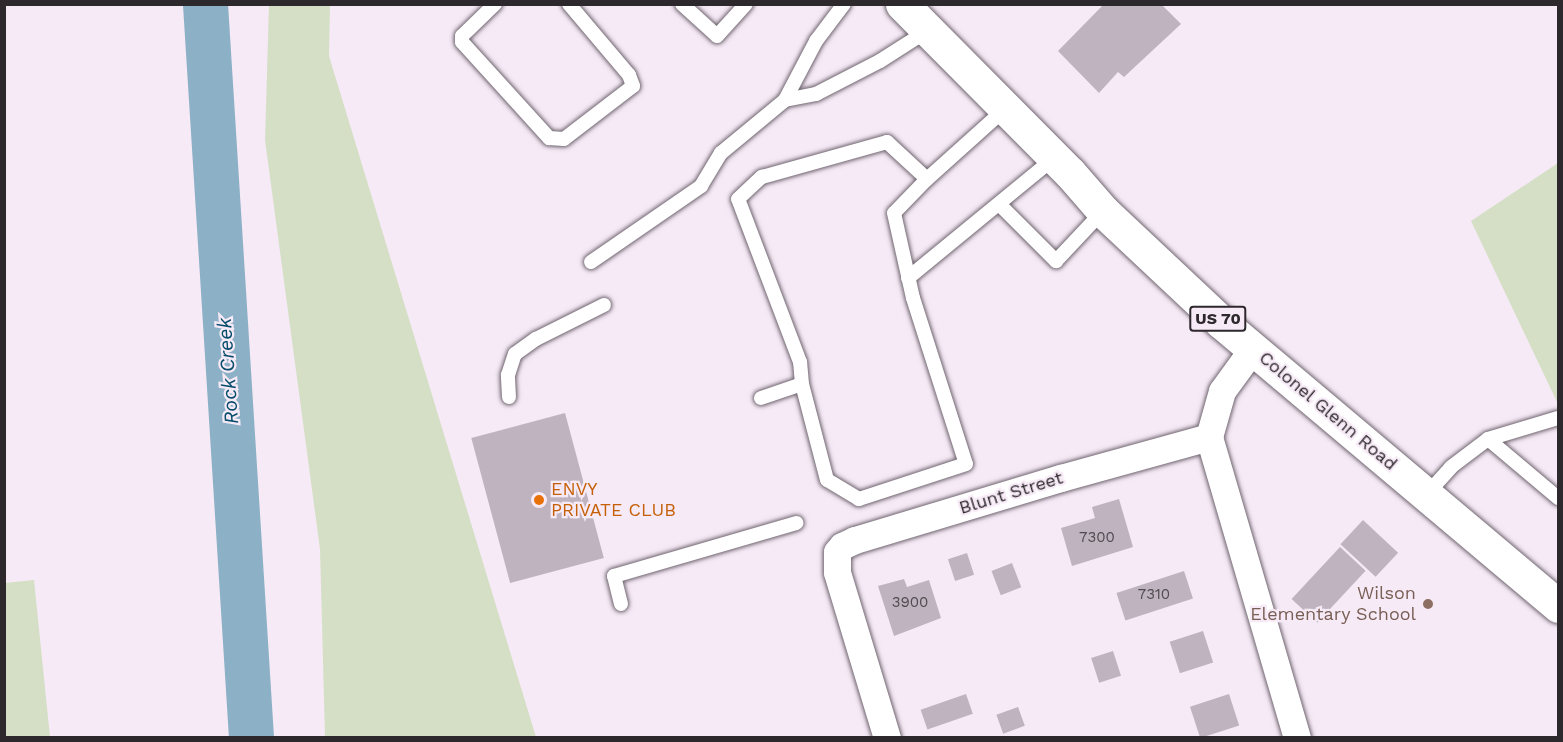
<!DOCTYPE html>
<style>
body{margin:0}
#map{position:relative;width:1563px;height:742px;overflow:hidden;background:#f6eaf6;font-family:"Work Sans",sans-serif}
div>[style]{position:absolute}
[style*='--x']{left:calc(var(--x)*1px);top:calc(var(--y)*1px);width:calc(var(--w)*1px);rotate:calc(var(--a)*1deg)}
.green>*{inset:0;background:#d4dfc5}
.river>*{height:45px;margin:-22.5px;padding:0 22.5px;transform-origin:22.5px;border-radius:22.5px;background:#8cb0c6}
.building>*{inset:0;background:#beb3be;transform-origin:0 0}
.roads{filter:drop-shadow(0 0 2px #6f656f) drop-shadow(0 0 2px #6f656f)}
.lane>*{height:14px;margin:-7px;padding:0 7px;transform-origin:7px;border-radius:7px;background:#fff}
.street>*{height:27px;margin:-13.5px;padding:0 13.5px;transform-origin:13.5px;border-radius:13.5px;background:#fff}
.primary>*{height:33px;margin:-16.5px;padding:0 16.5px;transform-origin:16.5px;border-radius:16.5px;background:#fff}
.dots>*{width:16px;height:16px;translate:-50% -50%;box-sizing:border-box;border:3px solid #f6eaf6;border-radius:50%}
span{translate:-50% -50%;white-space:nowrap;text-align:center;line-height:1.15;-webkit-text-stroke:4.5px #f6eaf6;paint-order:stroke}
.number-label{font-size:15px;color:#504b50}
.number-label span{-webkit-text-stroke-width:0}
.shield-label span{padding:2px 4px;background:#f6eaf6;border:2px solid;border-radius:4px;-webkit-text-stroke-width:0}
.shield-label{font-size:16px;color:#2c282c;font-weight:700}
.street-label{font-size:18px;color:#2c282c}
.food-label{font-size:18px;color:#c56008}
.left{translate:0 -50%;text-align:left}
.education-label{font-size:18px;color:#785e54}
.right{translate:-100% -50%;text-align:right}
.water-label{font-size:20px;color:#064d6b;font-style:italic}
.frame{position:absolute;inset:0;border:6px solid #2c282c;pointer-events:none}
</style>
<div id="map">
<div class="green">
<div style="clip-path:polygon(269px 5px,330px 5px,329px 56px,536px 737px,325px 737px,320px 549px,265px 140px)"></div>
<div style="clip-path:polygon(1558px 163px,1558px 404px,1471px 221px)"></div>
<div style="clip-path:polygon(34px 580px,50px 737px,5px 737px,5px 583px)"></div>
</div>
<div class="river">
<div style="--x:205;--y:4;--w:735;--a:86.41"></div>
</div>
<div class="building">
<div style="clip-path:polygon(1104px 4px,1161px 4px,1181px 24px,1124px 77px,1118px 72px,1099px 93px,1058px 51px)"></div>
<div style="left:565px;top:413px;width:150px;height:97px;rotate:75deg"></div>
<div style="clip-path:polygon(1119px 499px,1133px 547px,1072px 566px,1061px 528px,1095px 518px,1092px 507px)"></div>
<div style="left:1363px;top:520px;width:48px;height:33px;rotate:43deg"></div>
<div style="left:1340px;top:547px;width:35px;height:71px;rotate:43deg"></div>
<div style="left:967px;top:553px;width:23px;height:20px;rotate:72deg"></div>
<div style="left:1012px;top:563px;width:26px;height:22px;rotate:69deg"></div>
<div style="left:1184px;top:571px;width:29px;height:71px;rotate:72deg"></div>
<div style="clip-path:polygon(904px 579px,907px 587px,929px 580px,941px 618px,894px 636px,878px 586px)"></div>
<div style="left:1203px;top:631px;width:33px;height:35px;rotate:72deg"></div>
<div style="left:1113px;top:651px;width:26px;height:23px;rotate:72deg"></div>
<div style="left:966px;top:694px;width:21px;height:48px;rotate:71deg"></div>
<div style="left:1229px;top:694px;width:33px;height:41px;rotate:72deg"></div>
<div style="left:1018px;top:707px;width:20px;height:23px;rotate:70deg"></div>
</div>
<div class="roads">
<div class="lane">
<div style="--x:495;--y:4;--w:46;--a:135.9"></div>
<div style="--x:462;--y:36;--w:6;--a:90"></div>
<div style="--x:462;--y:42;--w:130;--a:47.8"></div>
<div style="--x:549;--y:138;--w:15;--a:4"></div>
<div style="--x:564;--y:139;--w:87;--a:-37.5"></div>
<div style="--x:633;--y:86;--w:12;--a:-110"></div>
<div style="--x:629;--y:75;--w:93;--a:-130.2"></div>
<div style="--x:682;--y:4;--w:47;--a:42.4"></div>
<div style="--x:717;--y:36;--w:43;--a:-47.8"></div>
<div style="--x:785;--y:100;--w:32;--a:-11"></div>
<div style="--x:816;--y:94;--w:72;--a:-27.3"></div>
<div style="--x:880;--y:61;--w:56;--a:-32.6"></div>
<div style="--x:927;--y:179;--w:47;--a:134.1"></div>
<div style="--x:894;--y:213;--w:87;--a:77.4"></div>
<div style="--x:913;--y:298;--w:174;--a:72.3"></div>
<div style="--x:966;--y:464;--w:113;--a:161.9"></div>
<div style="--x:859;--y:499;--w:37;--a:-149"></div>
<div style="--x:827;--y:480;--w:99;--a:-104.6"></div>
<div style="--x:802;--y:384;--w:22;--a:-95"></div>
<div style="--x:800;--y:362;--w:174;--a:-110.8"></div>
<div style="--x:738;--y:199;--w:33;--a:-43"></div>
<div style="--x:762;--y:177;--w:130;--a:-15.6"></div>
<div style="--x:887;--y:142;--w:54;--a:42.8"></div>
<div style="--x:927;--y:179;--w:106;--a:-41.9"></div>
<div style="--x:999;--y:204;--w:81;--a:45"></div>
<div style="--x:1056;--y:261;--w:69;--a:-46.8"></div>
<div style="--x:591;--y:262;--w:134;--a:-34.6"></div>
<div style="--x:701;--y:186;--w:39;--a:-59"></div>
<div style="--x:721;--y:153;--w:83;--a:-39.6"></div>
<div style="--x:785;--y:100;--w:67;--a:-62.3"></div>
<div style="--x:816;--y:41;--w:46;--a:-52.9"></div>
<div style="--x:908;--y:278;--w:189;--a:-39.4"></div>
<div style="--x:509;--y:397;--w:22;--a:-93"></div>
<div style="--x:508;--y:375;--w:22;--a:-72"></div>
<div style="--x:515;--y:354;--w:26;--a:-36"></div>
<div style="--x:536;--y:339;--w:76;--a:-26.6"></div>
<div style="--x:761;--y:398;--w:43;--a:-18.9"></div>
<div style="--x:1488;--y:439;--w:92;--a:40.1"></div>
<div style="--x:1427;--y:494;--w:36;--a:-48"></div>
<div style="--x:1451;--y:467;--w:46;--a:-37.1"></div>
<div style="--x:1488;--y:439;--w:73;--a:-16.7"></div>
<div style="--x:621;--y:604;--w:29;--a:-104"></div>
<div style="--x:614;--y:576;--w:190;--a:-16.2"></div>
</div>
<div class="street">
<div style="--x:1254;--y:347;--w:54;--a:126"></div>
<div style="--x:1222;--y:391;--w:48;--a:105.8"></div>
<div style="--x:1209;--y:437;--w:314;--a:73.7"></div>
<div style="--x:887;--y:738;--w:173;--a:-106.8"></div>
<div style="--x:837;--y:572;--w:20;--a:-90"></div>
<div style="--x:837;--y:552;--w:8;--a:-50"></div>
<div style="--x:842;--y:546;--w:14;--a:-25"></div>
<div style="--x:855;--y:540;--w:215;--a:-16.8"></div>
<div style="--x:1061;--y:478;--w:154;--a:-15.5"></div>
</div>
<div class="primary">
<div style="--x:902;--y:4;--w:238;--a:45.2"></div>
<div style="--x:1070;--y:173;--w:50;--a:49"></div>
<div style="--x:1103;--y:211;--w:162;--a:43.2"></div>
<div style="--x:1221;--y:322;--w:441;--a:40.1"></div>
</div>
</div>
<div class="dots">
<div style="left:539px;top:500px;background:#e8710a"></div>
<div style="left:1428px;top:604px;background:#8d6e63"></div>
</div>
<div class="number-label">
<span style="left:1097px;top:538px">7300</span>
<span style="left:1154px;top:595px">7310</span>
<span style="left:910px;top:603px">3900</span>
</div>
<div class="shield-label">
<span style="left:1218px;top:319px">US 70</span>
</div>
<div class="street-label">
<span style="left:1328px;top:411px;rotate:40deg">Colonel Glenn Road</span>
<span style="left:1011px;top:493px;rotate:-17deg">Blunt Street</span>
</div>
<div class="food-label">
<span class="left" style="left:551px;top:500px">ENVY<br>PRIVATE CLUB</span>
</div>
<div class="education-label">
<span class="right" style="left:1416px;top:604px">Wilson<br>Elementary School</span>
</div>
<div class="water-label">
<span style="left:228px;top:371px;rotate:-94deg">Rock Creek</span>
</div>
<div class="frame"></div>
</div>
